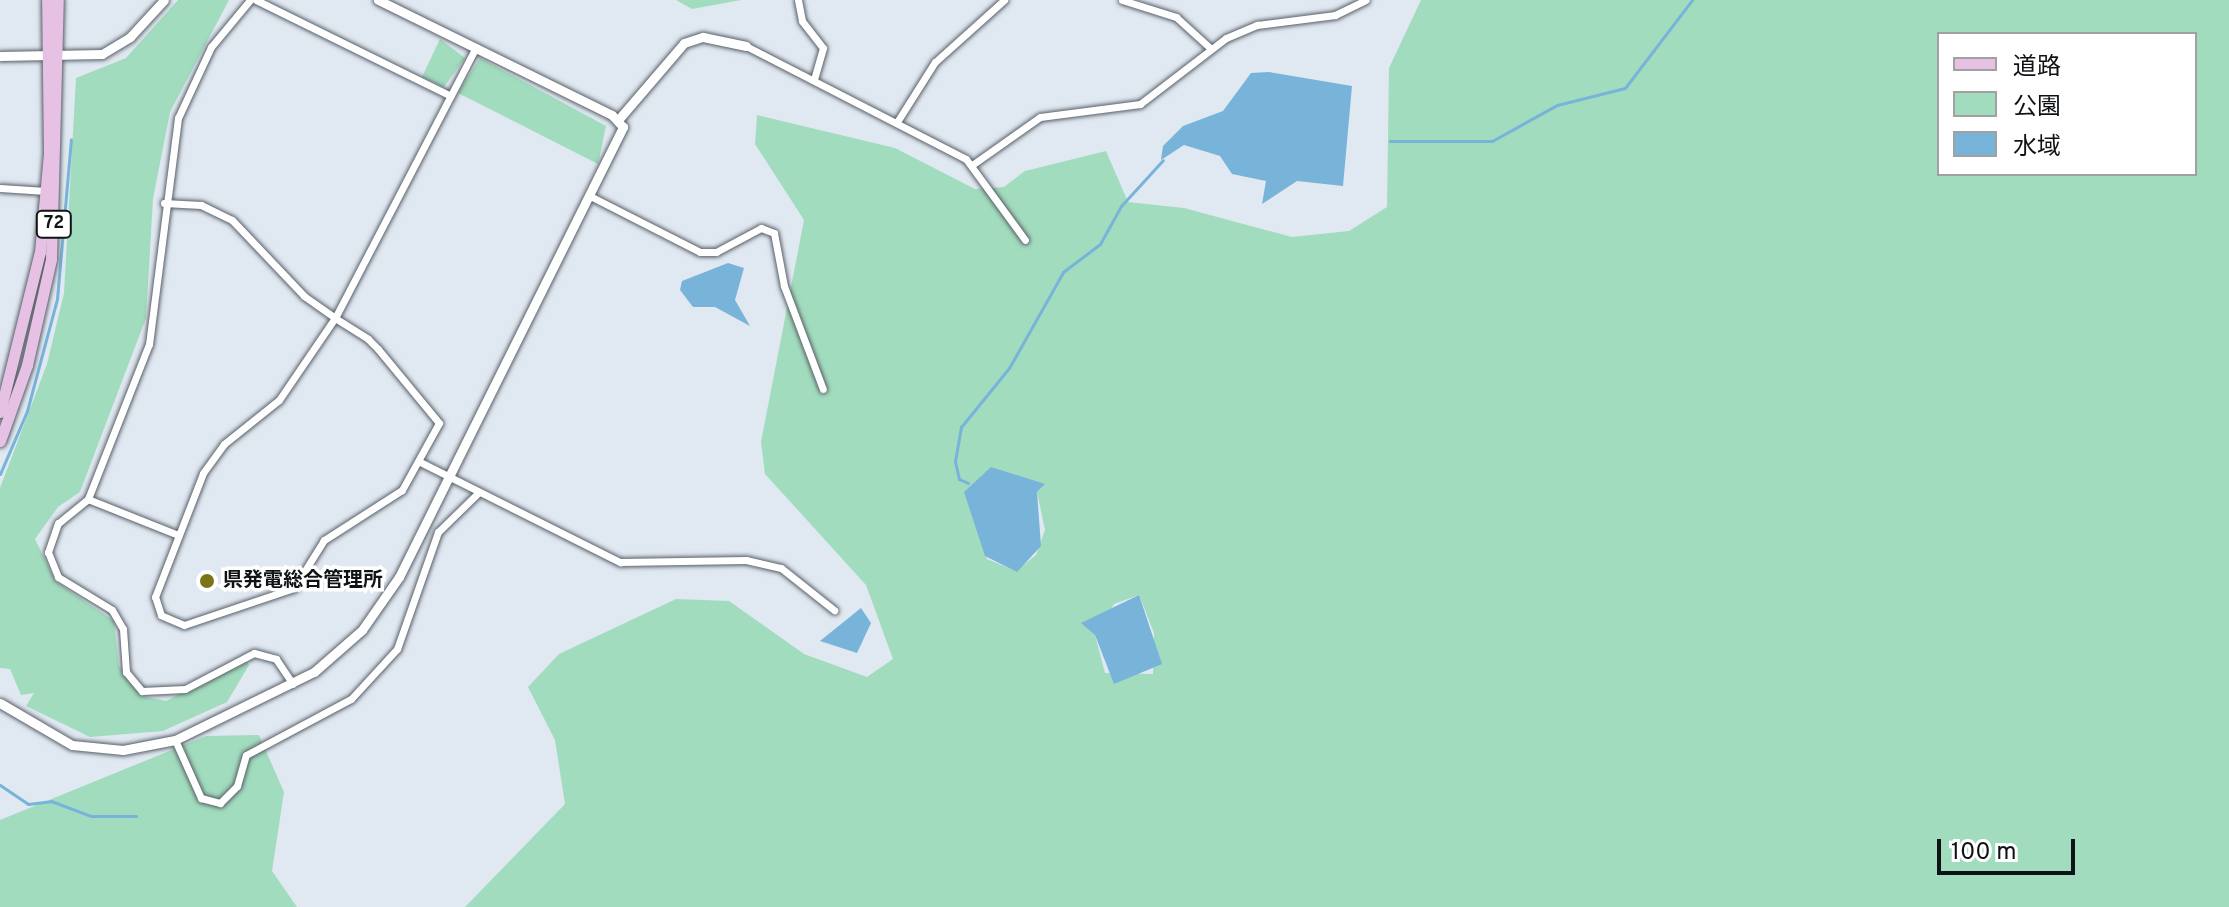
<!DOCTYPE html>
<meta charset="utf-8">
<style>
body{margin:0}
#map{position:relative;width:2229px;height:907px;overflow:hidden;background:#e0e8f1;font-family:Overpass,"Noto Sans JP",sans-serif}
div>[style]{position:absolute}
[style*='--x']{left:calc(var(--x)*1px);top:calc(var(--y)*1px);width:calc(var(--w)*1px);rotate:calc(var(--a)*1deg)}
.green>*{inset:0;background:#a2dcbe}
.water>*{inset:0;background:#78b3da}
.stream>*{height:3px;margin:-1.5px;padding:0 1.5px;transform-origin:1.5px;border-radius:1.5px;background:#78b3da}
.roads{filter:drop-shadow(0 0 2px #596068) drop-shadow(0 0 2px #596068)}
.minor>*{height:7px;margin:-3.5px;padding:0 3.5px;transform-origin:3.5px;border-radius:3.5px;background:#fff}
.tertiary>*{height:9px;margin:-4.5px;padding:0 4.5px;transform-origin:4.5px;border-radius:4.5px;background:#fff}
.primary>*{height:11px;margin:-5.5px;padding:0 5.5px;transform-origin:5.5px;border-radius:5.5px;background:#e6c1e4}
.dots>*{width:22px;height:22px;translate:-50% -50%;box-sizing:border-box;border:4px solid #fff;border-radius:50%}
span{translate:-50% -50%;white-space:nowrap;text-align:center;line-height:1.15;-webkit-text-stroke:7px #fff;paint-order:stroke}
.shield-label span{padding:2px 6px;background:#fff;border:2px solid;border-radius:6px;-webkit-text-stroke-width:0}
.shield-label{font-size:18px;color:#101316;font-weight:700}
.poi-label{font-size:20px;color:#101316;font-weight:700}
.left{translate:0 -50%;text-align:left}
.legend{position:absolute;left:1937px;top:32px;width:260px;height:144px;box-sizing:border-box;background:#fff;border:2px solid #9fa1a2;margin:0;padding:10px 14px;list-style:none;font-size:24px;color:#101316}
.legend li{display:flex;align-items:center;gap:16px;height:40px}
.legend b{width:40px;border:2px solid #9fa1a2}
.scale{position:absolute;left:1937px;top:839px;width:138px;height:36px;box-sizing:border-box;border:4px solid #101316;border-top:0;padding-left:10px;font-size:24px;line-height:28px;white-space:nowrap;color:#101316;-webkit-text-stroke:6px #fff;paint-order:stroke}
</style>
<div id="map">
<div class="green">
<div style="clip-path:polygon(178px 0,229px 0,170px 112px,153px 199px,146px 318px,80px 492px,58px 507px,35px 539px,56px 582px,114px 621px,119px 666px,142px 696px,166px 701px,245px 658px,249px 665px,227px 702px,163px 731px,90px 737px,26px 706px,34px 693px,21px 695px,10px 669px,0 668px,0 488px,47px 364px,64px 293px,76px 78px,126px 58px)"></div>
<div style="clip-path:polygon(676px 0,741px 0,692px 9px)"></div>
<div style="clip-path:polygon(evenodd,1421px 0,2229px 0,2229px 907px,465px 907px,565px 804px,555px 740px,528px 687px,559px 654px,676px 599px,729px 601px,804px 654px,867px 677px,893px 659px,866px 585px,765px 474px,761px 442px,804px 220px,755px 144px,757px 115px,895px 148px,975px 189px,1004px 187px,1025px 171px,1106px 151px,1128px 202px,1184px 208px,1292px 237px,1349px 231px,1387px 207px,1389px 68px,1421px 0,1939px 34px,2195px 34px,2195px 174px,1939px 174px,1939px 34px,1421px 0,1044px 484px,1037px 492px,1045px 530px,1036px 555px,1016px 571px,987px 559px,975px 514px,1044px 484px,1421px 0,1139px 595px,1154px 633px,1153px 674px,1105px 673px,1095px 635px,1114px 604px,1139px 595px)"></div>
<div style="clip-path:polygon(440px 39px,465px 58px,444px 87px,422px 77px)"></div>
<div style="clip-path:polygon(480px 58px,606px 126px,598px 164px,458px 93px)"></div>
<div style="clip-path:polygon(259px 735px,284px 792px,272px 871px,297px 907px,0 907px,0 820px,206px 736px)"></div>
</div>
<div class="water">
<div style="clip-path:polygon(1269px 72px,1352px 86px,1343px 186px,1297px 181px,1262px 204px,1266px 181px,1232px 174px,1220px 156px,1184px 145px,1161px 160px,1163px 146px,1183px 126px,1223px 111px,1251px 73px)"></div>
<div style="clip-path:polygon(728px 263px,744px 268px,735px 300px,750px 326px,715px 307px,693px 307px,680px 290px,682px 281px)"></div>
<div style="clip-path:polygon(991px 467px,1045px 484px,1037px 492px,1041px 546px,1017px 572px,985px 556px,964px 492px)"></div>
<div style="clip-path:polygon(1139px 595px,1162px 664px,1114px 684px,1095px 635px,1081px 623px)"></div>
<div style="clip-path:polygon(861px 608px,871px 623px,857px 653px,820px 641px)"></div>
</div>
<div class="stream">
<div style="--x:1390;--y:141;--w:102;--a:0"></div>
<div style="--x:1492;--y:141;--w:74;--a:-29"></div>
<div style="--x:1557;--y:105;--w:70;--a:-14"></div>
<div style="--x:1625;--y:88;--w:111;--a:-52.7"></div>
<div style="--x:0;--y:474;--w:69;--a:-66.8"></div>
<div style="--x:27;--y:411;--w:116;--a:-75"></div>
<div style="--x:57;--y:299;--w:160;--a:-85"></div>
<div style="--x:968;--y:483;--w:10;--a:-156"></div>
<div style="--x:959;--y:479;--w:18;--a:-103"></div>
<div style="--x:955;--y:461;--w:35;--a:-80"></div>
<div style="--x:961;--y:427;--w:76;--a:-50.9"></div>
<div style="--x:1009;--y:368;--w:110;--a:-60.6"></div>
<div style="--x:1063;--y:272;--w:46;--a:-37.1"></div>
<div style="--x:1100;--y:244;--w:43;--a:-61.1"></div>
<div style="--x:1121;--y:206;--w:62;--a:-47.6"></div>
<div style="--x:0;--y:785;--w:34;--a:34"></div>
<div style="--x:28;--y:804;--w:23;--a:-7"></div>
<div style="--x:51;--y:801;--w:43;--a:20.6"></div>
<div style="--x:91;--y:816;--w:45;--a:0"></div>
</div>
<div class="roads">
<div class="minor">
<div style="--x:250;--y:0;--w:61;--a:129.7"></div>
<div style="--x:211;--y:47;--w:78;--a:114.9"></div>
<div style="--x:178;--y:118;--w:228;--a:97.3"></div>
<div style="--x:149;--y:344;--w:167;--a:111.5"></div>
<div style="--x:88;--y:499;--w:38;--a:141"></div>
<div style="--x:58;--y:523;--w:31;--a:109"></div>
<div style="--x:48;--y:552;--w:27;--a:68"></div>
<div style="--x:58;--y:577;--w:63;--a:31.4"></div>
<div style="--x:112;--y:610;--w:22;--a:60"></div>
<div style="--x:123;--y:629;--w:43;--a:86"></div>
<div style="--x:126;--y:672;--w:25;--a:50"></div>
<div style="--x:142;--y:691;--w:43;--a:-2.7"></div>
<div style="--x:185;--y:689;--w:78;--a:-27.6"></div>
<div style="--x:254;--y:653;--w:23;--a:15"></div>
<div style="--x:276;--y:659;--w:30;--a:56"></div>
<div style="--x:256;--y:0;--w:217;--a:26.2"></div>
<div style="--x:798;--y:0;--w:21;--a:79"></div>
<div style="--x:802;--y:21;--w:34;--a:52"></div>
<div style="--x:823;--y:48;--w:33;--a:106"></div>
<div style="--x:1122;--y:0;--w:57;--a:17.5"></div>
<div style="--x:1176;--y:17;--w:45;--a:42.3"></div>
<div style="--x:746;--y:46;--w:247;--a:27.2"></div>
<div style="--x:966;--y:159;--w:100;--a:53.9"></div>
<div style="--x:897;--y:122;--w:71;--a:-57.7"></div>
<div style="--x:935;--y:62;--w:93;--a:-41.9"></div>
<div style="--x:972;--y:165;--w:83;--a:-35.2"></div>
<div style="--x:1040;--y:117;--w:101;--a:-7.4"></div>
<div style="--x:1140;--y:104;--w:108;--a:-37.5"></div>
<div style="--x:1226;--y:38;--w:34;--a:-23"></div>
<div style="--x:1257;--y:25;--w:79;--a:-7.3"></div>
<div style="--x:1335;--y:15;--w:34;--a:-26"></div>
<div style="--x:0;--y:188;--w:46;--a:3.7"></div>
<div style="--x:592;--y:197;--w:121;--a:27"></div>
<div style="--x:700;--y:252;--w:16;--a:0"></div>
<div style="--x:716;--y:252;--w:51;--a:-28.1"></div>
<div style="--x:761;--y:228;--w:14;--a:21"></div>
<div style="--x:774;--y:233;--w:54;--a:79.3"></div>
<div style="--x:784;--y:286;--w:110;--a:69.3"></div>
<div style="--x:164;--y:203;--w:37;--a:3"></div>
<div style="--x:201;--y:205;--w:34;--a:26"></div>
<div style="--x:232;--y:220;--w:105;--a:46.5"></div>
<div style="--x:304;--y:296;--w:38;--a:35"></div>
<div style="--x:335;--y:318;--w:39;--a:32"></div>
<div style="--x:368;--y:339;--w:14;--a:45"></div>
<div style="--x:378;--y:349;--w:96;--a:50.5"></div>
<div style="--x:439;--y:423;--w:77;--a:118.9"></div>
<div style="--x:402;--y:490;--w:93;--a:147.3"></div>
<div style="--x:324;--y:540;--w:57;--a:122"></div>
<div style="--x:294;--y:588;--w:116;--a:161.4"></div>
<div style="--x:184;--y:625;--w:25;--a:-157"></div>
<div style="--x:161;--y:615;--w:19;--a:-108"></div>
<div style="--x:155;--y:597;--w:133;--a:-68.8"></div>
<div style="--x:203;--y:473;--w:36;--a:-54"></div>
<div style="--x:224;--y:444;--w:70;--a:-38.7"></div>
<div style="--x:279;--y:400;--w:99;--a:-55.7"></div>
<div style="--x:335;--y:318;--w:305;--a:-62.5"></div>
<div style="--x:420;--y:462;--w:224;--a:26.6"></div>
<div style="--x:620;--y:562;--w:126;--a:-0.9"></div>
<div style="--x:746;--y:560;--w:36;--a:13"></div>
<div style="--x:781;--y:568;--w:68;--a:38.4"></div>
<div style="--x:88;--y:499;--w:97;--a:21.8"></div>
<div style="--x:175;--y:740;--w:64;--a:65.9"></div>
<div style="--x:201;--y:798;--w:20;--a:15"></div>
<div style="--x:220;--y:803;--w:24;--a:-45"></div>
<div style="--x:237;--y:786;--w:32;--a:-74"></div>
<div style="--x:246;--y:755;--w:119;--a:-28.1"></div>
<div style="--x:351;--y:699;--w:68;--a:-47.4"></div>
<div style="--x:397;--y:649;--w:124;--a:-70.7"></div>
<div style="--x:438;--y:532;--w:57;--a:-44.3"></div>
</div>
<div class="tertiary">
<div style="--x:0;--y:56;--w:102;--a:-1.1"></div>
<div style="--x:102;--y:54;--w:33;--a:-31"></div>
<div style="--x:130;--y:37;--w:50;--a:-47.4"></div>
<div style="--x:618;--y:120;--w:101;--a:-49.4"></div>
<div style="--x:684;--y:43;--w:20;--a:-18"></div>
<div style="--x:703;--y:37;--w:44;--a:11.8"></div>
<div style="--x:0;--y:703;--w:83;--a:30.3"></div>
<div style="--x:72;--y:745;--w:51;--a:5.6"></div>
<div style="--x:123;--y:750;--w:53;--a:-10.9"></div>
<div style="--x:175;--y:740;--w:155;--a:-26.1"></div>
<div style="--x:314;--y:672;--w:64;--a:-41.2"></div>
<div style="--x:362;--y:630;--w:65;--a:-55.1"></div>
<div style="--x:399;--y:577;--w:503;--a:-63.54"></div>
<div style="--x:623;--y:127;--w:16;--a:-133"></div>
<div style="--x:612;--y:115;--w:261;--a:-153.8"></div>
</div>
<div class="primary">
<div style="--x:0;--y:412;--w:165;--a:-76"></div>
<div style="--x:40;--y:252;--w:99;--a:-84.8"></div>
<div style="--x:49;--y:153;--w:153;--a:-90.7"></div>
<div style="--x:0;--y:441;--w:81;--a:-70.4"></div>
<div style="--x:27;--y:365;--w:109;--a:-77.2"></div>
<div style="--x:51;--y:259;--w:259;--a:-88.5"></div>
</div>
</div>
<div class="dots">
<div style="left:207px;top:581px;background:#7a7417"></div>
</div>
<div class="shield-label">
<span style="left:54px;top:224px">72</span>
</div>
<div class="poi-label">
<span class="left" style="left:223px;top:581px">県発電総合管理所</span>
</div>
<ul class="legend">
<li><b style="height:10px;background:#e6c1e4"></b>道路</li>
<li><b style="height:22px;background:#a2dcbe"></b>公園</li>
<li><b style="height:22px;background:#78b3da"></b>水域</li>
</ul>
<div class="scale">100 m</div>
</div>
